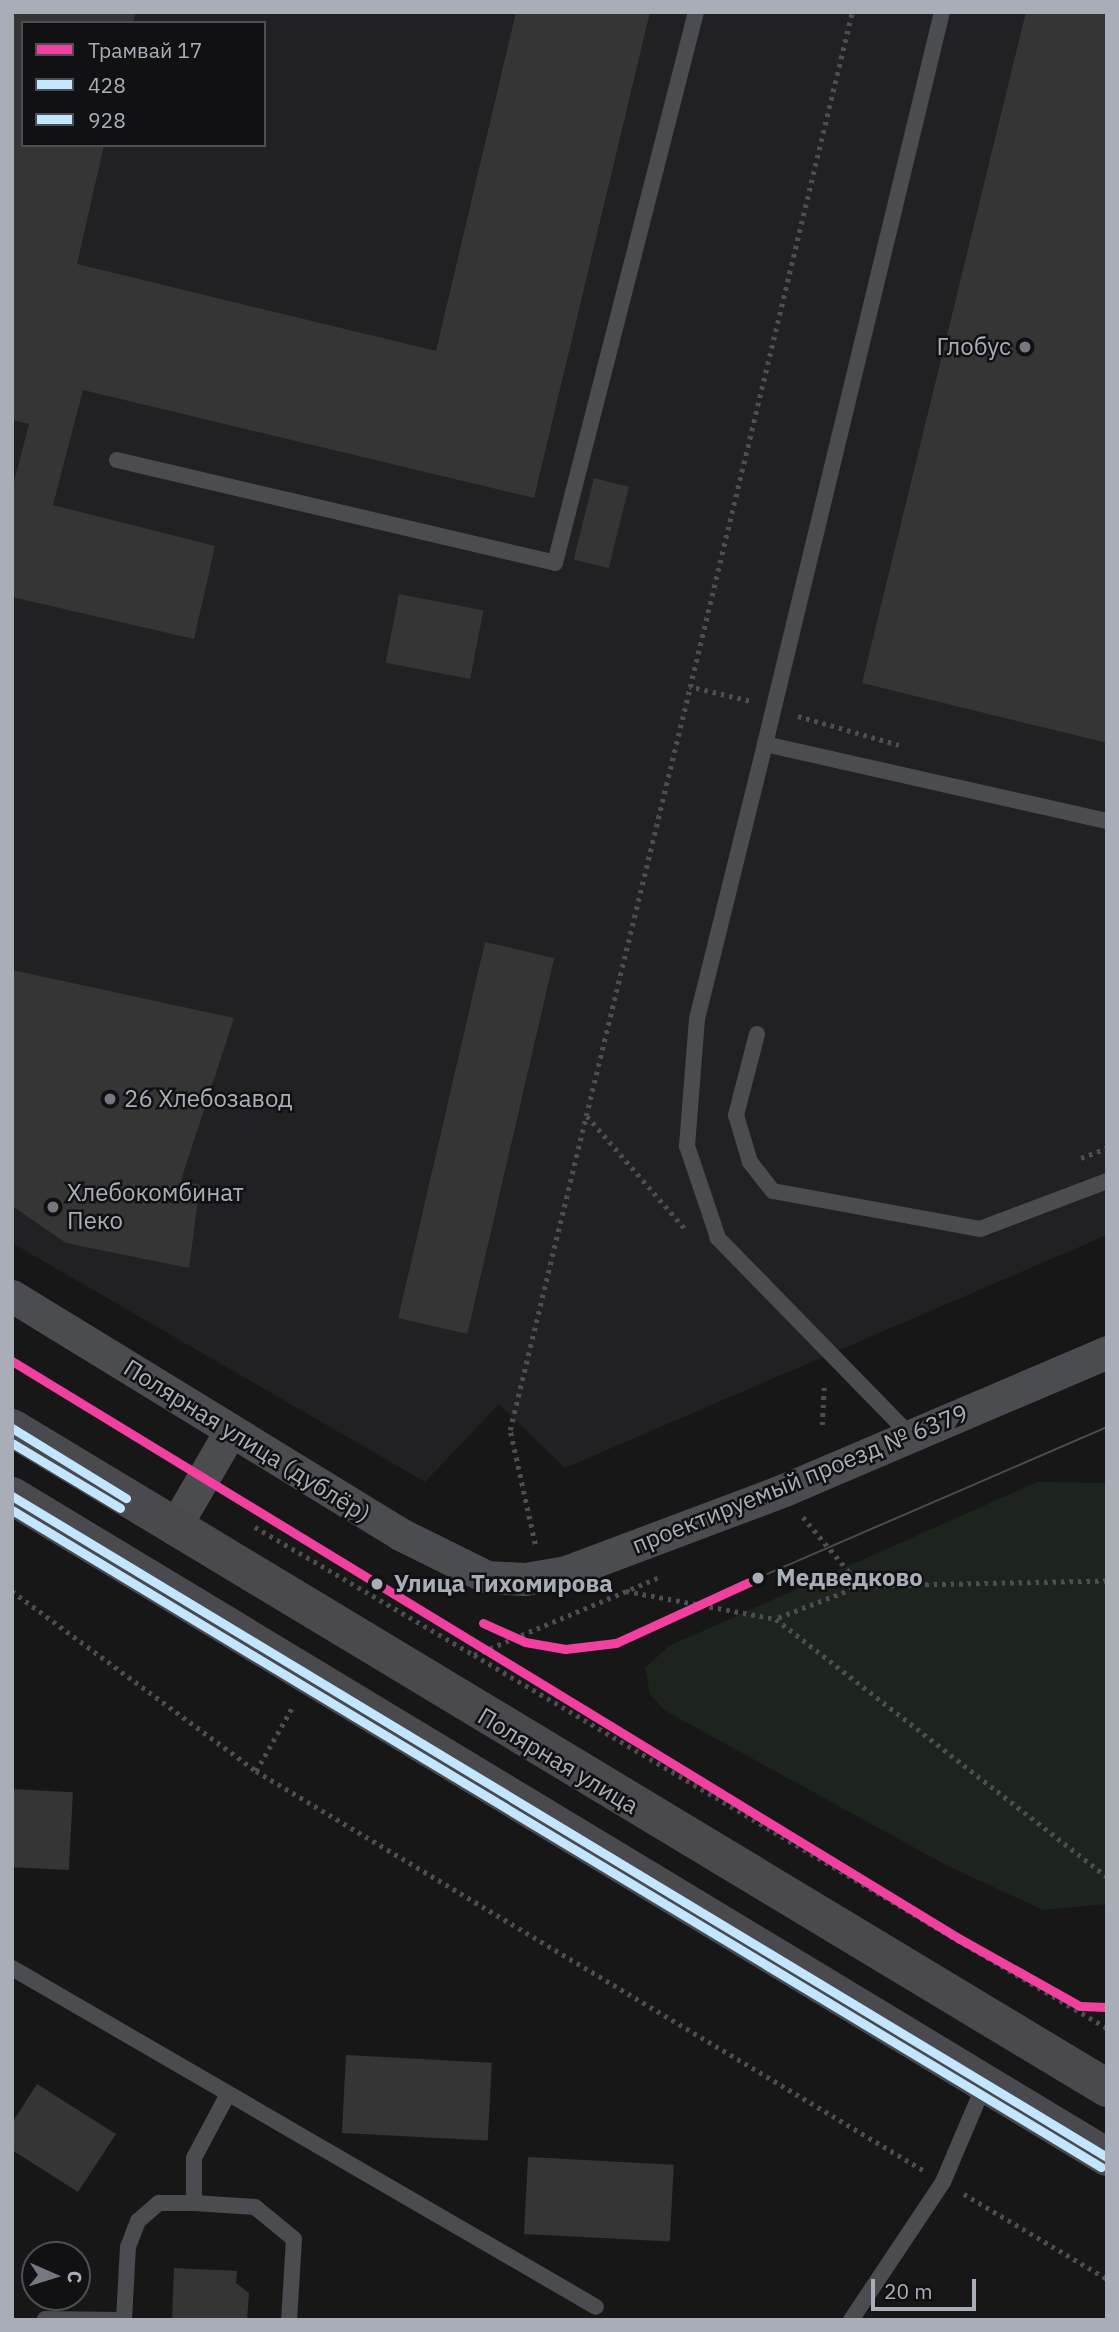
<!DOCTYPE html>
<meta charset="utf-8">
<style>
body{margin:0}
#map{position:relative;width:1119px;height:2332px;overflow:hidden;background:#171717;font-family:"IBM Plex Sans",sans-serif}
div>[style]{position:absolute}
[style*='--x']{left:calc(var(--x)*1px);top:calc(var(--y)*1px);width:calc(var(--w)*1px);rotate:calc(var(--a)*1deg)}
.built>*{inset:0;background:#212123}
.green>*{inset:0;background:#1d241e}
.building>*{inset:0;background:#353536;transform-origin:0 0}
.path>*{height:4.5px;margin-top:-2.25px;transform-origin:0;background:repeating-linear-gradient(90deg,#4d4e52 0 3.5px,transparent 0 8.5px)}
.lane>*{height:16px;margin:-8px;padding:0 8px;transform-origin:8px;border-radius:8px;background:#4b4c50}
.street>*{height:33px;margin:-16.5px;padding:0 16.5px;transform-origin:16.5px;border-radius:16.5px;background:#4b4c50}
.secondary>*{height:38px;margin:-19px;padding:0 19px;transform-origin:19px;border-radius:19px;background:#4a4a4e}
.tram>*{height:2px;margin:-1px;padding:0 1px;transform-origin:1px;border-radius:1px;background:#4b4c4f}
.bus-1>*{height:9px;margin:-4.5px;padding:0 4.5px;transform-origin:4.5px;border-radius:4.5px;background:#c2e6ff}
.bus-2>*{height:9px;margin:-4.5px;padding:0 4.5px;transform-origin:4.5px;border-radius:4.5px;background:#c2e6ff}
.tram-1>*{height:9px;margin:-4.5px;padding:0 4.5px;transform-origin:4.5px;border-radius:4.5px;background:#f240a1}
.dots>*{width:19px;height:19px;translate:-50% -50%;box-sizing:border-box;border:4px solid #111113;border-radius:50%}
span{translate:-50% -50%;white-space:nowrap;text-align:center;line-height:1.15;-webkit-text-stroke:5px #111113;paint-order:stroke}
.poi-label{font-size:24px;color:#a8adb8}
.right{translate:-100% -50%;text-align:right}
.left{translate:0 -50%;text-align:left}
.street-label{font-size:24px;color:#a8adb8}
.stop-label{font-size:24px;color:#a8adb8;font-weight:700}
.frame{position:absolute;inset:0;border:14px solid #a8adb8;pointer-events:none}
.legend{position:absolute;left:21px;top:21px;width:245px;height:126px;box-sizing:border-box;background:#111113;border:2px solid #4d4f55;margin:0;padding:9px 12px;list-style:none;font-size:21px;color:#a8adb8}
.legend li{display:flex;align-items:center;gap:14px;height:35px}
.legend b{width:35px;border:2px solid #4d4f55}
.north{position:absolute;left:21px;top:2241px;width:70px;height:70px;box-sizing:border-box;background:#111113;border:2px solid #4d4f55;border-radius:50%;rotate:93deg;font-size:19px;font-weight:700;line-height:28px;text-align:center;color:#a8adb8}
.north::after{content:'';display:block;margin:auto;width:24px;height:32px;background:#757880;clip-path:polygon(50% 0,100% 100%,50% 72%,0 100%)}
.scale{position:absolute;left:871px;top:2279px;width:105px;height:32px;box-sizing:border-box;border:4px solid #a8adb8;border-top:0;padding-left:9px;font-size:21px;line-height:24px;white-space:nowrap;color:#a8adb8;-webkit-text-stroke:5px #111113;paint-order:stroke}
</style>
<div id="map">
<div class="built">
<div style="clip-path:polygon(evenodd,12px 12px,1107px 12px,1107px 1235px,565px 1468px,499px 1404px,425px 1482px,12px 1243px,12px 12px,23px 23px,264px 23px,264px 145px,23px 145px,23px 23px)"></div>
</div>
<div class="green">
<div style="clip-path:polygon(1037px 1482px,1107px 1483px,1107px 1904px,1043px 1910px,944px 1864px,664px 1710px,650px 1694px,645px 1668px,669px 1646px)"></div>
</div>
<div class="building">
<div style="clip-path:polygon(12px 12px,136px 12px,133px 23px,23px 23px,23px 145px,104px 145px,77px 264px,436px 351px,516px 12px,650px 12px,534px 498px,83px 390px,53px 505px,215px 546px,194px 639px,12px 597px,12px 489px,29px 424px,12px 420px)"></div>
<div style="clip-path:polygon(1026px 12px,1107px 12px,1107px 743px,862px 683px)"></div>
<div style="left:594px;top:478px;width:36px;height:84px;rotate:14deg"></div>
<div style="left:399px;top:594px;width:86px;height:70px;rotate:11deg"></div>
<div style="left:485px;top:942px;width:71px;height:386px;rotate:13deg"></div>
<div style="clip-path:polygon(12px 970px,234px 1018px,181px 1180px,200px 1185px,189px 1268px,66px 1243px,12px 1206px)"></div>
<div style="left:12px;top:1789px;width:61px;height:78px;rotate:3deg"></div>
<div style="left:346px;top:2055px;width:146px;height:78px;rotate:3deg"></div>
<div style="clip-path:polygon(37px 2084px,116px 2134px,78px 2192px,12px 2150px,12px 2123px)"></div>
<div style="left:528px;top:2157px;width:146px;height:77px;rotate:3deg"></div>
<div style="clip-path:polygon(174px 2268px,237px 2271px,236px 2283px,249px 2293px,247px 2320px,172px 2320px)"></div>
</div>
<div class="path">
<div style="--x:749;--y:701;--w:61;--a:-166.7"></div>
<div style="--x:690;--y:687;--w:694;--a:-76.5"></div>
<div style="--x:798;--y:716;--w:105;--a:16"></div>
<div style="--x:587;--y:1116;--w:152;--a:49"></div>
<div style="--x:1081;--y:1158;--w:28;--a:-21"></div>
<div style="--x:822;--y:1425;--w:38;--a:-87"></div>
<div style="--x:803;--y:1517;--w:90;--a:50"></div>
<div style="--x:255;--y:1527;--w:254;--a:30.3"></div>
<div style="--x:474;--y:1655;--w:202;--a:-22.8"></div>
<div style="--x:535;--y:1544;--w:117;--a:-102.4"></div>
<div style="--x:510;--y:1430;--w:764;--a:-76.38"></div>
<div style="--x:1107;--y:1581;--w:246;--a:178.8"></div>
<div style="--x:861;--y:1586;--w:91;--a:158.8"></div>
<div style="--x:776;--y:1619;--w:420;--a:37.9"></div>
<div style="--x:12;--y:1591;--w:303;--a:36.4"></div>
<div style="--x:256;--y:1771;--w:777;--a:30.89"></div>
<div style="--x:626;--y:1591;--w:153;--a:10.6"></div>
<div style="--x:474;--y:1655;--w:735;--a:30.51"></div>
<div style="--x:256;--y:1771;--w:75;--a:-60.4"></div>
<div style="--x:964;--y:2194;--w:166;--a:30.7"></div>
</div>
<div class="lane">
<div style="--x:117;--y:460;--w:450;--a:13.2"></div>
<div style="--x:555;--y:563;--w:569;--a:-75.65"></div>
<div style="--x:765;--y:744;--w:753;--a:-76.41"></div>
<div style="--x:757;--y:1034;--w:84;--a:104.5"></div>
<div style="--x:736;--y:1115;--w:49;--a:73.4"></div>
<div style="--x:750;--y:1162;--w:37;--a:52"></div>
<div style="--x:773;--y:1191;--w:210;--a:10.4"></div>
<div style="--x:980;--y:1229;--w:136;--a:-20.7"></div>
<div style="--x:911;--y:1436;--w:277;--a:-134.3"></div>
<div style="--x:718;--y:1238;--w:97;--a:-108.6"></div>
<div style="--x:687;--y:1146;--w:127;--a:-85.5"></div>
<div style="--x:697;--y:1019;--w:283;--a:-76.1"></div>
<div style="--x:765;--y:744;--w:351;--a:12.7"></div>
<div style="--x:12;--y:1968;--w:675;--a:30.13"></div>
<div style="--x:228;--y:2094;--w:72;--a:118"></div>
<div style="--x:194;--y:2158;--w:45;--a:90"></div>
<div style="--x:194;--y:2203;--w:61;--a:3.8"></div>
<div style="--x:255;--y:2207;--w:50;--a:39.4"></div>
<div style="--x:294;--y:2239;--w:81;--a:93.5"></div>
<div style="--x:45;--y:2319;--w:78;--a:0.7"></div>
<div style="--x:124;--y:2320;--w:73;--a:-86.9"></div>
<div style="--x:128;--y:2247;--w:28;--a:-69"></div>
<div style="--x:138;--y:2221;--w:28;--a:-41"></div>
<div style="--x:159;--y:2203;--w:35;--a:0"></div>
<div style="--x:851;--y:2320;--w:166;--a:-56.3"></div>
<div style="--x:943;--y:2182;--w:108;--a:-67"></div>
</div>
<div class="street">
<div style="--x:12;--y:1296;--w:455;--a:31.5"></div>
<div style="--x:400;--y:1534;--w:97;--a:26.3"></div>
<div style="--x:487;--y:1577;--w:38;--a:3"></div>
<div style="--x:525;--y:1579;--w:42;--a:-9.7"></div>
<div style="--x:566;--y:1572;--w:233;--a:-20.6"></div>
<div style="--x:784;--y:1490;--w:351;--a:-23.1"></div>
<div style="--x:174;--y:1528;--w:113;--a:-59.8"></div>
</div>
<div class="secondary">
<div style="--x:12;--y:1428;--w:1279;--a:31.08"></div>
<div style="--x:12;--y:1496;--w:1279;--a:31.12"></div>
</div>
<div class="tram">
<div style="--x:758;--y:1578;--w:380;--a:-23.4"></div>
</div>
<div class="bus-1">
<div style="--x:12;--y:1428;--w:134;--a:31.6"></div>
<div style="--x:12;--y:1496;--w:1279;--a:31.12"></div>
</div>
<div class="bus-2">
<div style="--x:12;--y:1443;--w:126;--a:31"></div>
<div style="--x:12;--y:1510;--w:1272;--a:31.1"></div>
</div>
<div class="tram-1">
<div style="--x:12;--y:1361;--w:1110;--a:31.37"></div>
<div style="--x:960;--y:1939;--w:137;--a:29.2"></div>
<div style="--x:1080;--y:2006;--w:27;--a:2"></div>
<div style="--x:483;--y:1623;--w:46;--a:24.3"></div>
<div style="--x:525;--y:1642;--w:41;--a:9.9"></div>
<div style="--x:565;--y:1649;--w:51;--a:-6.7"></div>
<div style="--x:616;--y:1643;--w:156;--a:-24.6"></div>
</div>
<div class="dots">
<div style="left:1025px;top:347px;background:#757880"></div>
<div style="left:110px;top:1099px;background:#757880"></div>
<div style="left:53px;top:1207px;background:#757880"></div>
<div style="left:758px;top:1578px;background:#a8adb8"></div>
<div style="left:377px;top:1584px;background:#a8adb8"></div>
</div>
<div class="poi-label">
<span class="right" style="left:1011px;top:347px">Глобус</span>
<span class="left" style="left:124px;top:1099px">26 Хлебозавод</span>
<span class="left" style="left:67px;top:1207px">Хлебокомбинат<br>Пеко</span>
</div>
<div class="street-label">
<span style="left:247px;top:1441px;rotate:32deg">Полярная улица (дублёр)</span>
<span style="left:800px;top:1479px;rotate:-22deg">проектируемый проезд № 6379</span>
<span style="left:558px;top:1761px;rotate:31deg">Полярная улица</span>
</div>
<div class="stop-label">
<span class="left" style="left:776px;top:1578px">Медведково</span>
<span class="left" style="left:394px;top:1584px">Улица Тихомирова</span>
</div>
<div class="frame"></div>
<ul class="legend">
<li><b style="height:9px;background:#f240a1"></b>Трамвай 17</li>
<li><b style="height:9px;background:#c2e6ff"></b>428</li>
<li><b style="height:9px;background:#c2e6ff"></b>928</li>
</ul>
<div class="north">С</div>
<div class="scale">20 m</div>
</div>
